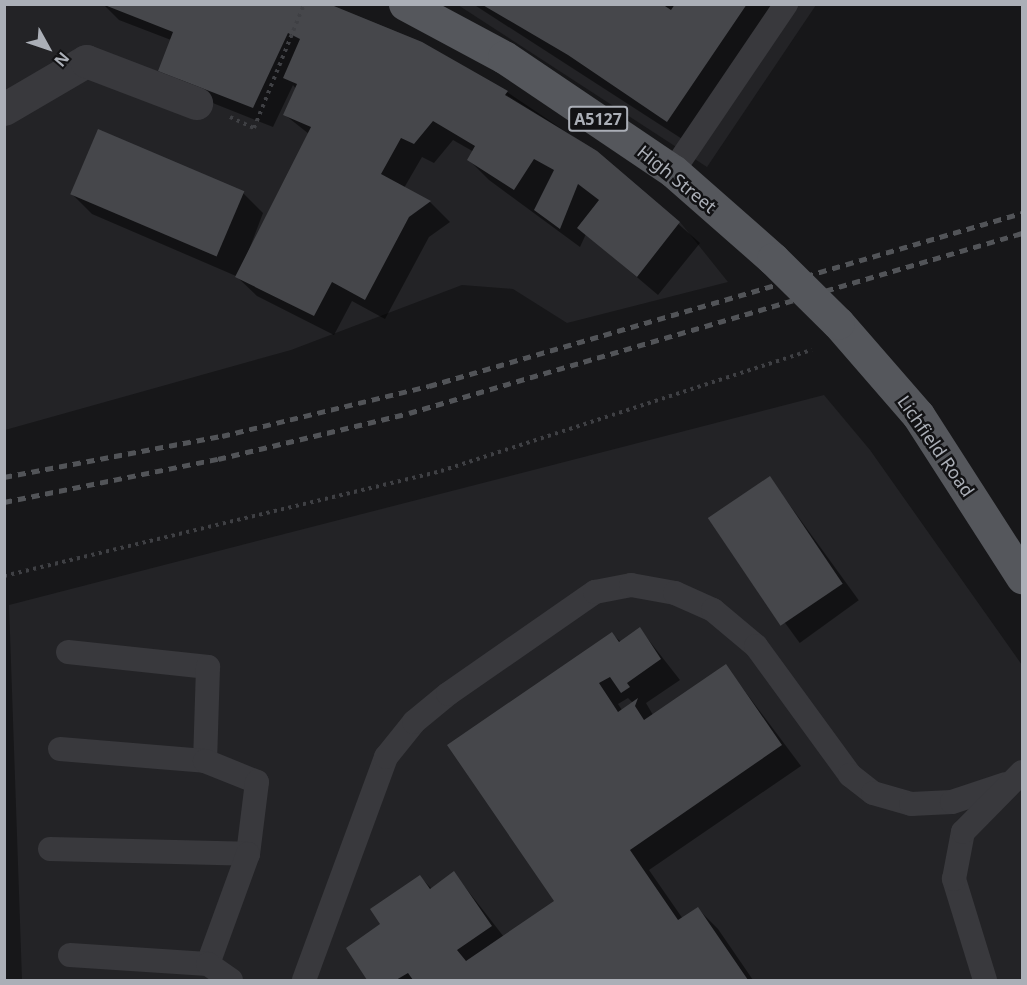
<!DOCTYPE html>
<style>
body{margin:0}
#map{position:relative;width:1027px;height:985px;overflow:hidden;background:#171719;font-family:"Noto Sans",sans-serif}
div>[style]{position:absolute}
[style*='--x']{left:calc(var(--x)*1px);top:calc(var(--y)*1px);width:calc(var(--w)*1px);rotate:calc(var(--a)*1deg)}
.built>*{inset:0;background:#232326}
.shadow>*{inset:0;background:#0007;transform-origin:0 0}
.building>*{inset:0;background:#46474b;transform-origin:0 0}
.path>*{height:4px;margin-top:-2px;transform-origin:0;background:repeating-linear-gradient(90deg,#3f4044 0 3px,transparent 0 7.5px)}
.service>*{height:24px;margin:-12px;padding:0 12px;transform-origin:12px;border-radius:12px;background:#39393d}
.minor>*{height:33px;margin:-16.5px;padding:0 16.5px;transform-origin:16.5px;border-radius:16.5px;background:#39393d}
.primary>*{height:33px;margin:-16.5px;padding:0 16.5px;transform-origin:16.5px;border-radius:16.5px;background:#55575c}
.rail>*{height:4.5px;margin-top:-2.25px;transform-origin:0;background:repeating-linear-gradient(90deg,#525458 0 8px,transparent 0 14px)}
.primary-bridge>*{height:33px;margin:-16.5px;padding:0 16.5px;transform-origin:16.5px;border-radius:16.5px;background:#55575c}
span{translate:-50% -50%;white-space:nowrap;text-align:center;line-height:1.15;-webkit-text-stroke:5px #121214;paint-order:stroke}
.shield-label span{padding:2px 4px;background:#121214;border:2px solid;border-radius:4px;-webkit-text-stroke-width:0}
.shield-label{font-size:16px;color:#abafb7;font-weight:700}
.street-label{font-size:18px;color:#abafb7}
.frame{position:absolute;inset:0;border:6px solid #abafb7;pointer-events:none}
.north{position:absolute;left:18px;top:18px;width:60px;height:60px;-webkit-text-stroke:4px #121214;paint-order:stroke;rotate:130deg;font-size:16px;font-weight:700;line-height:24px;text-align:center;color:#abafb7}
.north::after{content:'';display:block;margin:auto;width:21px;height:27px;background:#abafb7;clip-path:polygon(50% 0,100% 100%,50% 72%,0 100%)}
</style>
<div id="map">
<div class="built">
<div style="clip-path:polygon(5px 5px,331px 5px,422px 42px,597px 151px,680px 222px,728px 282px,567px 323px,513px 289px,462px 285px,291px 350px,5px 430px)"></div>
<div style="clip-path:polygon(458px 5px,816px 5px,707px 167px)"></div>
<div style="clip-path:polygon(824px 395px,870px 450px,1022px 665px,1022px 980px,22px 980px,9px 605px)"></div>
</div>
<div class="shadow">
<div style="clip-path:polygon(103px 4px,324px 4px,507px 92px,596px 152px,700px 243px,658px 295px,586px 234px,580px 247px,489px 180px,469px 160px,474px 152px,453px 140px,434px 163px,422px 157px,404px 188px,430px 202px,450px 222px,429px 237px,385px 319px,352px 301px,334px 335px,257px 296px,236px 276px,92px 214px,72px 194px,243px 193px,263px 213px,247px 255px,309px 134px,285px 115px,296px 89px,293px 85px,273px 127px,180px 90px,171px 40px,119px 20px)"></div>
<div style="clip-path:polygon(473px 4px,769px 4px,781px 17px,693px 146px)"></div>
<div style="left:770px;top:478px;width:151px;height:73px;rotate:54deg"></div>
<div style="clip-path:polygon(evenodd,640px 629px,680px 680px,646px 703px,653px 715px,726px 666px,801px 766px,649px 870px,683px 919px,698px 909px,718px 929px,753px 980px,369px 980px,348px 949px,383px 925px,420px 877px,432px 889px,454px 873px,504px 937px,556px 902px,449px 745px,612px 634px,621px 642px,640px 629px,628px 698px,633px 703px,622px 710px,618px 704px,628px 698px)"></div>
</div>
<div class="building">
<div style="clip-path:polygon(102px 4px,329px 4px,422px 42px,508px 91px,505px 95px,597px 151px,680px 222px,637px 277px,577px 228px,599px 200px,578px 184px,560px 229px,534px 210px,554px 170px,534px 159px,514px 190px,467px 160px,475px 146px,433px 121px,414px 144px,401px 138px,381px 174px,431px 201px,409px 217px,365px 300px,332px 282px,314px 316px,235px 277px,311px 127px,283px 115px,297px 84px,283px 78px,300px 39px,288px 33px,253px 108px,158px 71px,173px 32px)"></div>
<div style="clip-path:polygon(481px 4px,662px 4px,671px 10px,675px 4px,747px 4px,667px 122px,568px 55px)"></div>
<div style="left:98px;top:129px;width:159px;height:71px;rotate:23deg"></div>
<div style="left:770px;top:476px;width:130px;height:75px;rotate:56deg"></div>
<div style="clip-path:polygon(640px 627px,661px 659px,627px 683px,630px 687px,621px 693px,610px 677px,599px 683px,618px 712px,638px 698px,635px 706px,644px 720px,726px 664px,782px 745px,630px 850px,678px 920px,698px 907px,748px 980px,413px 980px,408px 973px,396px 980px,367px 980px,346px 948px,380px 924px,370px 909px,420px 875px,430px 889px,454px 871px,492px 926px,457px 950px,466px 961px,554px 901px,447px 745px,612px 632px,619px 642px)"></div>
</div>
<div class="path">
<div style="--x:230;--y:117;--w:26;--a:25"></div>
<div style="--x:254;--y:128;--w:134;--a:-68"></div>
<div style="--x:4;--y:576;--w:449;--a:-13.5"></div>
<div style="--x:441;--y:471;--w:390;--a:-18.1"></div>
</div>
<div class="service">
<div style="--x:673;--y:171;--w:202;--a:-55.9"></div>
<div style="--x:68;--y:652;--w:141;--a:6.1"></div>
<div style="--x:208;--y:667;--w:94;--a:91.8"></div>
<div style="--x:60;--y:749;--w:145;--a:4.7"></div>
<div style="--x:205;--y:761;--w:56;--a:22"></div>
<div style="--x:257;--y:782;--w:73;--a:97.1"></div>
<div style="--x:50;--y:849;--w:198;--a:1.4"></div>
<div style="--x:248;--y:854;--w:117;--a:110"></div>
<div style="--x:70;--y:955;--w:138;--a:3.7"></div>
<div style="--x:208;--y:964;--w:28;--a:35"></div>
<div style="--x:304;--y:980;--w:238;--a:-69.8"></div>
<div style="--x:386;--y:757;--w:45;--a:-51.3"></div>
<div style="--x:414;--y:722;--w:44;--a:-39.5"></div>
<div style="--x:448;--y:694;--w:179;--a:-34.8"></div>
<div style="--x:595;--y:592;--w:37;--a:-11"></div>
<div style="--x:631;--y:585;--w:45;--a:10.3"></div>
<div style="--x:675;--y:593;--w:42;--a:24.1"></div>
<div style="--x:713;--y:610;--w:56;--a:39.9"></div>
<div style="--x:756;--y:646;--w:160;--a:53.9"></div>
<div style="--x:850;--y:775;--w:29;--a:38"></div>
<div style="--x:873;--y:793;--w:40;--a:16"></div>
<div style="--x:911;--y:804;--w:41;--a:-2.8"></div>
<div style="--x:952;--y:802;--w:57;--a:-18.4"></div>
<div style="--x:985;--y:980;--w:106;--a:-107.1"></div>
<div style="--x:954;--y:879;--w:48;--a:-79.2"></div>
<div style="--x:963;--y:832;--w:84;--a:-45.5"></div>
</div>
<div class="minor">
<div style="--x:4;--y:109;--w:95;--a:-30.3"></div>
<div style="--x:86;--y:61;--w:118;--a:20.9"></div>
</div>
<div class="primary">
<div style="--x:405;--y:4;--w:112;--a:28.2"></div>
<div style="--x:504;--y:57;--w:204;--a:34"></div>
<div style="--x:673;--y:171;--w:133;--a:41.3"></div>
<div style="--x:838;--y:323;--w:122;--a:49"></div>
<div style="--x:918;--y:415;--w:193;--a:57.3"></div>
</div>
<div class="rail">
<div style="--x:4;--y:477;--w:222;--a:-10.7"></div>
<div style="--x:222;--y:436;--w:213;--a:-13.6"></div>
<div style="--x:429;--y:386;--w:618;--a:-16.26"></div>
<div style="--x:4;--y:502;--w:218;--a:-11.4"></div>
<div style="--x:218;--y:459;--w:196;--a:-13.5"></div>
<div style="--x:409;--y:413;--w:639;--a:-16.36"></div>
</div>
<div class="primary-bridge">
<div style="--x:773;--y:259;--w:91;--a:44.6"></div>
</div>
<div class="shield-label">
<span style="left:598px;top:119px">A5127</span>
</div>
<div class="street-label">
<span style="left:677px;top:179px;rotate:39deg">High Street</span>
<span style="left:936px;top:446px;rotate:55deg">Lichfield Road</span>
</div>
<div class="frame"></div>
<div class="north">N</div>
</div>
